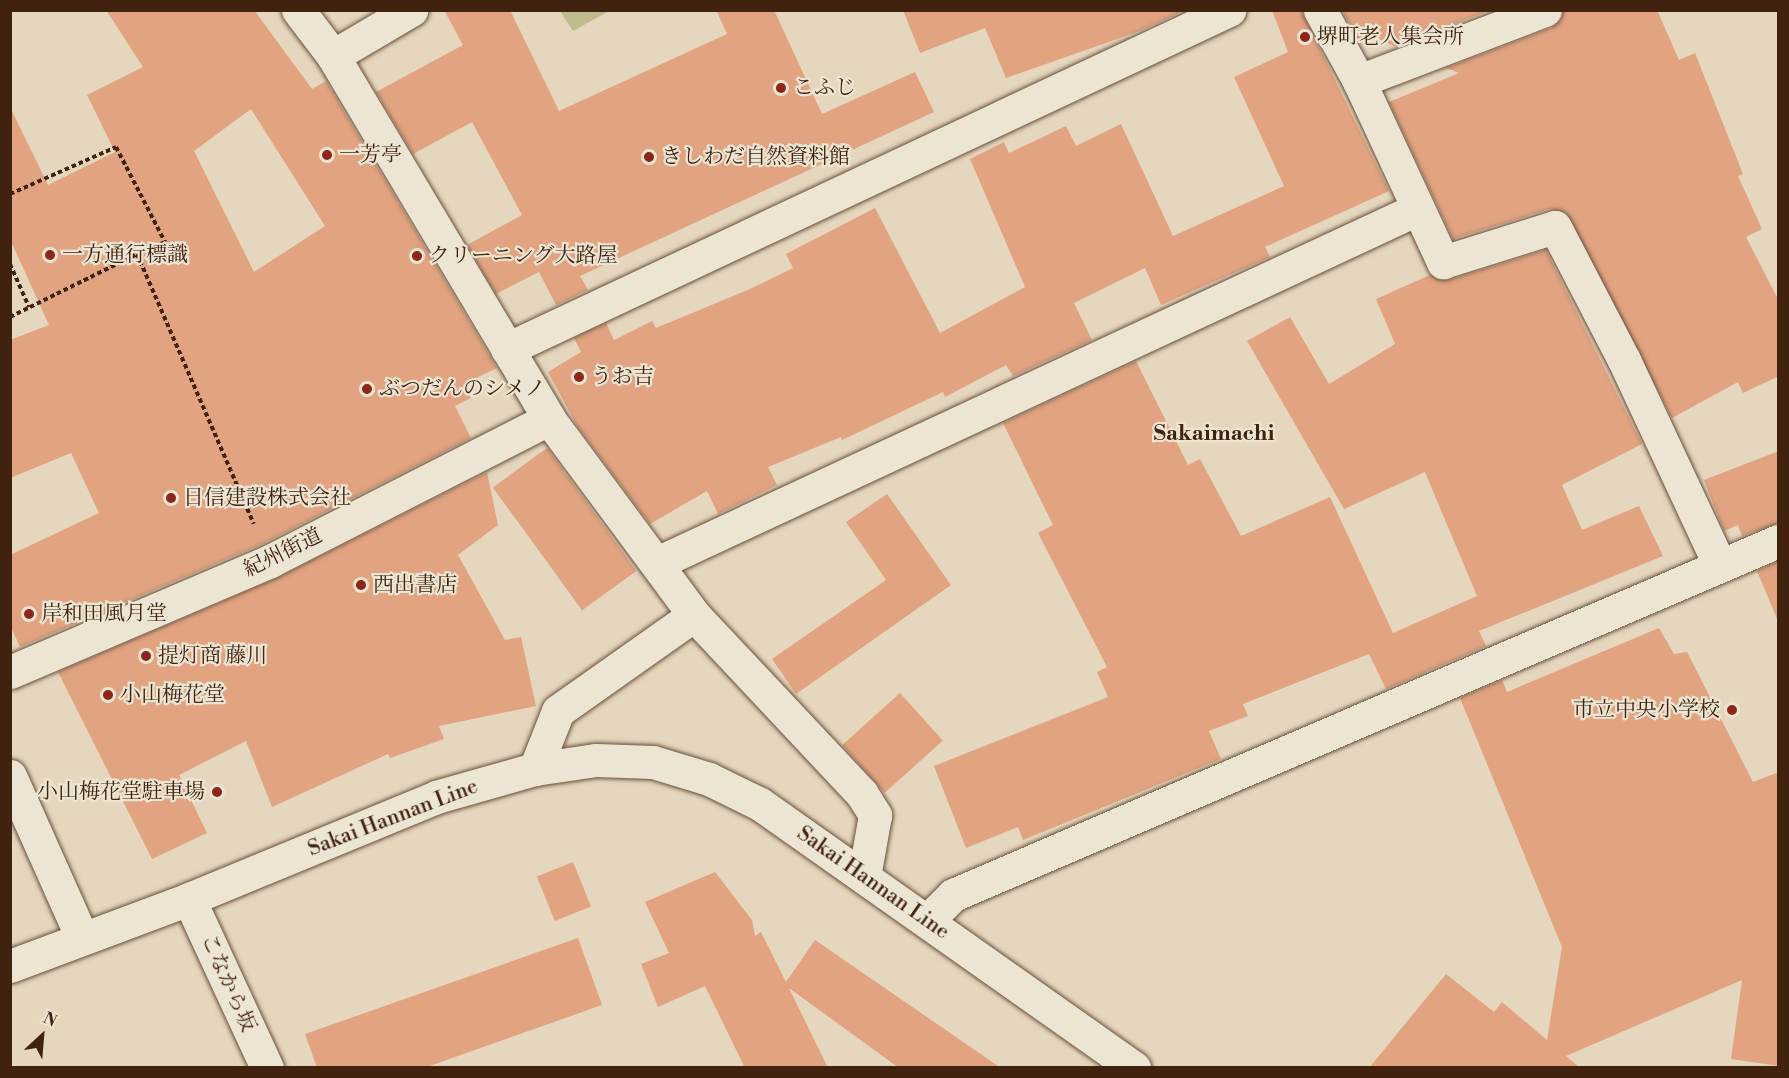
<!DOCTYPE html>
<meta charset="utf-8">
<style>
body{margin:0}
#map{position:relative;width:1789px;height:1078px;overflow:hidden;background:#e4d7bd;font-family:"Libre Bodoni","Noto Serif JP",serif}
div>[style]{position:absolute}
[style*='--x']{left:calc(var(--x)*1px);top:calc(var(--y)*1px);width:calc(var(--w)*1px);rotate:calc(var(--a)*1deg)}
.green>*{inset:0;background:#bcbc8c}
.building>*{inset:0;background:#e1a380;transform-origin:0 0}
.path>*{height:4px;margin-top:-2px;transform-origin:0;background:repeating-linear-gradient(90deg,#41220e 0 4.5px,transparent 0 7.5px)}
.roads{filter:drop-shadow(0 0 2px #6a4f3a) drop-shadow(0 0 2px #6a4f3a)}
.minor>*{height:33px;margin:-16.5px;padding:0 16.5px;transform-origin:16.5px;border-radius:16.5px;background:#ede5d4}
.tertiary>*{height:33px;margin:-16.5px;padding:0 16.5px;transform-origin:16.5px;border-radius:16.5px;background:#ede5d4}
.secondary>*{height:33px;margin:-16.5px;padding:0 16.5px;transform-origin:16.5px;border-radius:16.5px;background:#ede5d4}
.dots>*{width:16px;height:16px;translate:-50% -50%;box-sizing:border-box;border:3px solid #ede5d4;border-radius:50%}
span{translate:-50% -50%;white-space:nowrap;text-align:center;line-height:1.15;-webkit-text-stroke:4.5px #ede5d4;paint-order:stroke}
.poi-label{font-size:21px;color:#41220e}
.left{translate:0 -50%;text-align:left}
.right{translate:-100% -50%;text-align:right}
.street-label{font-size:21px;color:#41220e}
.neighbourhood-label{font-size:22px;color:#41220e;font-weight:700}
.frame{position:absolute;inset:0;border:12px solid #41220e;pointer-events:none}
.north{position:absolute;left:12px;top:1006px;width:60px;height:60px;-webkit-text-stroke:4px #ede5d4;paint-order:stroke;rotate:26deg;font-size:16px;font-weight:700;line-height:24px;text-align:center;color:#41220e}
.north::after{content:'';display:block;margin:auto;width:21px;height:27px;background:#41220e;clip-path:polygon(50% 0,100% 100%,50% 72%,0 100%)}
</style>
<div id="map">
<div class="green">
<div style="clip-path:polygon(560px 11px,609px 11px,573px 31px)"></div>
</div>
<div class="building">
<div style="clip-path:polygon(evenodd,106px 10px,254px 10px,312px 89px,326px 81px,497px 368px,464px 384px,471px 398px,455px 406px,471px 438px,262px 544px,20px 647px,10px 625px,10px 555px,99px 513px,71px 453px,10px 478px,10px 340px,49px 325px,10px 239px,10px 107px,48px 185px,115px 152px,87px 95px,143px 67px,106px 10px,251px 109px,325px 226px,254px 272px,194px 151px,251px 109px)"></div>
<div style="clip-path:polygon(444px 10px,510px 10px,559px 111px,727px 34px,716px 10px,774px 10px,822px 114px,915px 72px,934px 112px,580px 276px,588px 290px,556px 305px,539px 272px,496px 294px,467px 245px,522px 215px,472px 122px,413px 154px,376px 92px,463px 45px)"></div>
<div style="clip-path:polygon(903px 10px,1183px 10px,1183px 11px,1140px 31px,1006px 78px,985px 28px,920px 53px)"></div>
<div style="clip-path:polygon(1272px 10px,1301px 10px,1389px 191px,1265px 247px,1270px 257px,1161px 305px,1145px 268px,1074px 303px,1092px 340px,1013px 376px,1006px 365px,945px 397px,943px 392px,842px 440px,841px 437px,768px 467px,777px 485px,718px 514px,707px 491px,650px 524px,578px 427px,548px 372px,581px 352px,574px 338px,606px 323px,614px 340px,652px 321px,656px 328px,750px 289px,793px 268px,786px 254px,875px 208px,940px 333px,1025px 287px,970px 159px,1004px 142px,1009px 153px,1066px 126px,1076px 146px,1121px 124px,1173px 236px,1284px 186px,1234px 77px,1288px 52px)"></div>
<div style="clip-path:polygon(1342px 10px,1491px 10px,1396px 47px,1372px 36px,1359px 41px)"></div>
<div style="clip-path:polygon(1563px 10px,1657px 10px,1679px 60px,1695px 53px,1743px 174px,1738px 176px,1762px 229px,1746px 237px,1779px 301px,1779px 376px,1743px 393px,1738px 382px,1672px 418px,1566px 212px,1549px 209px,1453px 239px,1389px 102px,1459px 73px,1446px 68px,1552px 28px)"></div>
<div style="clip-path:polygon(1546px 250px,1642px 444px,1562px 485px,1582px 530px,1639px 506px,1663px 556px,1479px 631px,1486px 646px,1386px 689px,1369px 654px,1243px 704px,1248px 716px,1209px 731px,1221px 759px,1023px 840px,1018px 827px,966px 848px,934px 766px,1108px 697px,1097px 672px,1107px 667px,1038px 533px,1053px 525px,1003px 423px,1136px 361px,1188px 465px,1200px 459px,1241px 536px,1330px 497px,1393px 633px,1477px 596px,1425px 472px,1344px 509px,1247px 341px,1290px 317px,1329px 384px,1395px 344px,1376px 299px,1430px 275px,1449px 280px)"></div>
<div style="left:547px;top:448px;width:152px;height:67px;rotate:54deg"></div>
<div style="clip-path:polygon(1779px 451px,1779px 523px,1742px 536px,1738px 525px,1724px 531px,1704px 480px)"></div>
<div style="clip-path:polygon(487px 472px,498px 525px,458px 555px,505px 640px,521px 637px,536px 706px,439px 726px,444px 739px,390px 758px,388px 754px,272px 807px,246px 741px,179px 775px,207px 833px,152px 859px,58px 672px,277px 578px)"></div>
<div style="clip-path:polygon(887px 494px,951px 585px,796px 694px,772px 659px,886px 580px,846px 522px)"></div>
<div style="clip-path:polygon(1779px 561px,1779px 621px,1778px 621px,1757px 571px)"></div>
<div style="clip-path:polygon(1659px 628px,1674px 654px,1687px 652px,1753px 782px,1779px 772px,1779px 1066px,1731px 1059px,1742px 980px,1566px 1056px,1580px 1068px,1369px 1068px,1446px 974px,1494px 1012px,1502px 1002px,1547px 1040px,1562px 947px,1460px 698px,1502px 680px,1507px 692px)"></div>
<div style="left:900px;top:693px;width:64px;height:78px;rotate:48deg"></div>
<div style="left:573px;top:862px;width:48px;height:39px;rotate:68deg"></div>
<div style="clip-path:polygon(715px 872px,752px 920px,755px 936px,761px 932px,786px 982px,815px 940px,1001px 1068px,899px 1068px,789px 988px,828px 1068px,745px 1068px,705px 986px,658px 1007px,641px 964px,669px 953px,645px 902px)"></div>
<div style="clip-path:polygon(578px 938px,602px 1005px,424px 1068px,317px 1068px,305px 1034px)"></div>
</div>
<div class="path">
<div style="--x:10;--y:194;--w:116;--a:-23.9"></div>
<div style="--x:116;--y:147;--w:107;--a:62.7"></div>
<div style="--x:165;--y:242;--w:30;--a:157"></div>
<div style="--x:10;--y:264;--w:47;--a:66.2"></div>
<div style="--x:10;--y:317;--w:142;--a:-26.4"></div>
<div style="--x:137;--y:254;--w:294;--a:66.6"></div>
</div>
<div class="roads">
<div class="minor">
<div style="--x:298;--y:10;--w:58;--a:52.7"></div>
<div style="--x:333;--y:56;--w:422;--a:59.2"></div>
<div style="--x:549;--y:419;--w:244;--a:53.5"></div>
<div style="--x:694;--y:615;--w:245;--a:46.8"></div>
<div style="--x:862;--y:794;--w:25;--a:58"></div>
<div style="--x:875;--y:815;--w:63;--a:100.1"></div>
<div style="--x:1320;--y:10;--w:81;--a:61.2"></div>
<div style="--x:1359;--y:81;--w:200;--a:65.1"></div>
<div style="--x:1443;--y:262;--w:117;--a:-17.4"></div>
<div style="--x:1555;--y:227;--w:150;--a:62.6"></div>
<div style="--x:1624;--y:360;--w:227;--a:65"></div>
<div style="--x:333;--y:56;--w:91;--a:-30.5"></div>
<div style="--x:1359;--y:81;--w:199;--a:-20.9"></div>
<div style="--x:507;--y:349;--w:798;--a:-25.15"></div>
<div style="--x:657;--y:563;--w:836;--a:-24.97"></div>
<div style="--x:10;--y:672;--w:283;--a:-23.1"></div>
<div style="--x:270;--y:561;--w:313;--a:-27"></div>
<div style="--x:535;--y:769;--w:62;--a:-68.4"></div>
<div style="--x:558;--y:711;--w:166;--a:-35.2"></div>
<div style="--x:189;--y:899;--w:186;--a:65.2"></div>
<div style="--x:927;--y:921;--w:37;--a:-45"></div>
<div style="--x:953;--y:895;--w:898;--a:-23.22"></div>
</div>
<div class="tertiary">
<div style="--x:10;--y:776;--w:177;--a:66"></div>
</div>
<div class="secondary">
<div style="--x:10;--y:966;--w:191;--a:-20.5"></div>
<div style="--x:189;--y:899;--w:267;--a:-22.4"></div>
<div style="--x:436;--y:797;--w:103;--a:-15.8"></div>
<div style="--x:535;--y:769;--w:62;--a:-8.4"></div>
<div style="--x:596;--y:760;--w:57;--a:2"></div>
<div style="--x:653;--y:762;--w:59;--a:16.9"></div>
<div style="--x:709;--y:779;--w:57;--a:26.1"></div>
<div style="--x:760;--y:804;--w:458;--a:35.2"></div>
</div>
</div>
<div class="dots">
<div style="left:1305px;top:37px;background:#8f2418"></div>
<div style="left:781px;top:88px;background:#8f2418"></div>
<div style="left:327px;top:155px;background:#8f2418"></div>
<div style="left:649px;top:157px;background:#8f2418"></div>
<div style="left:50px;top:255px;background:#8f2418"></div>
<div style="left:417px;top:256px;background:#8f2418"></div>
<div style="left:579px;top:377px;background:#8f2418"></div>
<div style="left:367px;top:389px;background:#8f2418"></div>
<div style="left:171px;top:498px;background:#8f2418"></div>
<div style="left:361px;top:585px;background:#8f2418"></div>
<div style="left:29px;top:614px;background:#8f2418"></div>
<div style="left:146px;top:656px;background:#8f2418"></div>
<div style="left:108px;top:695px;background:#8f2418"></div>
<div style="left:1732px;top:710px;background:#8f2418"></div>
<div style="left:217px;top:792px;background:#8f2418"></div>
</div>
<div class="poi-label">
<span class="left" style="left:1317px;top:37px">堺町老人集会所</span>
<span class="left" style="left:793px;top:88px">こふじ</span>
<span class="left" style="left:339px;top:155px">一芳亭</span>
<span class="left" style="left:661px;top:157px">きしわだ自然資料館</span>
<span class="left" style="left:62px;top:255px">一方通行標識</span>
<span class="left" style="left:429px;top:256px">クリーニング大路屋</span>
<span class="left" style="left:591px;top:377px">うお吉</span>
<span class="left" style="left:379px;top:389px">ぶつだんのシメノ</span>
<span class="left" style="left:183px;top:498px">日信建設株式会社</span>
<span class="left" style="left:373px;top:585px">西出書店</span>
<span class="left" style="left:41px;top:614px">岸和田風月堂</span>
<span class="left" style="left:158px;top:656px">提灯商 藤川</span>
<span class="left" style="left:120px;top:695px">小山梅花堂</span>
<span class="right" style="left:1720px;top:710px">市立中央小学校</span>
<span class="right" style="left:205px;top:792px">小山梅花堂駐車場</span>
</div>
<div class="street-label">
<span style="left:283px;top:553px;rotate:-26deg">紀州街道</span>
<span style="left:393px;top:818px;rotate:-21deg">Sakai Hannan Line</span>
<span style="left:873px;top:883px;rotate:35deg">Sakai Hannan Line</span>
<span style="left:228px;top:983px;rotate:66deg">こなから坂</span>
</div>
<div class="neighbourhood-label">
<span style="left:1214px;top:434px">Sakaimachi</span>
</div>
<div class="frame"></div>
<div class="north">N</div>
</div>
